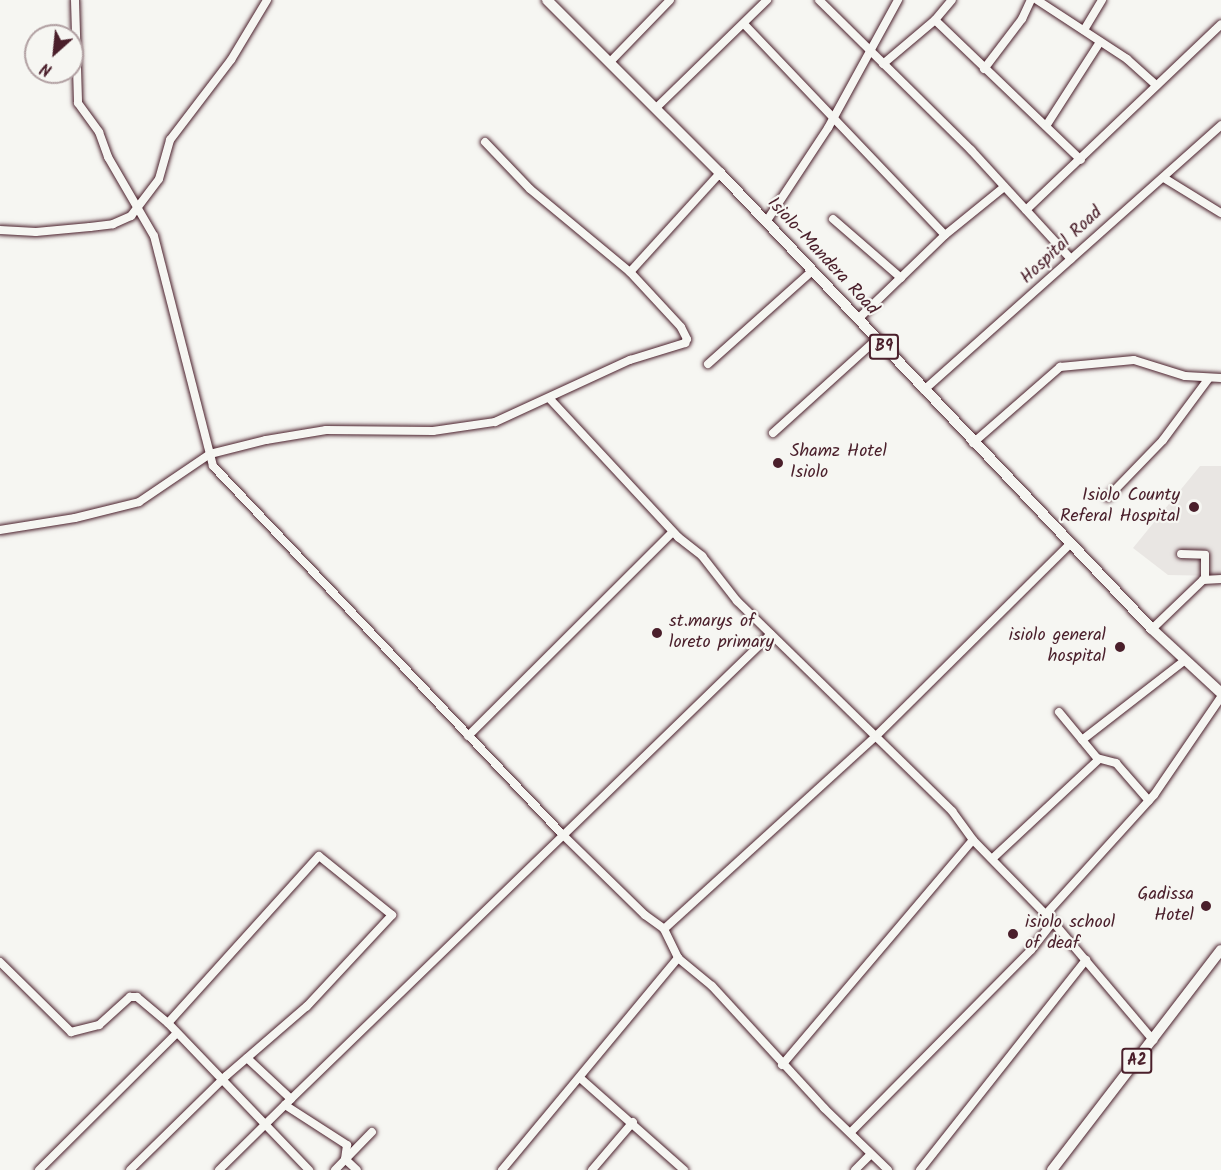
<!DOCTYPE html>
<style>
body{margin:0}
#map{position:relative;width:1221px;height:1170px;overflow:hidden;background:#f6f6f2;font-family:Kalam,sans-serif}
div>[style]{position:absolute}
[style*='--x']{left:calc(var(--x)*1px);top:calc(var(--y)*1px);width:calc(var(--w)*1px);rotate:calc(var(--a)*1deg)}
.built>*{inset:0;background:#e9e6e3}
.roads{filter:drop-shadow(0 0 2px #4a1f2b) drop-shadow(0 0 2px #4a1f2b)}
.minor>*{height:8px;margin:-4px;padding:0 4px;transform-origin:4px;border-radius:4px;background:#f6f6f2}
.highway>*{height:10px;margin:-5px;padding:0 5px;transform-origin:5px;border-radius:5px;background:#f6f6f2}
.dots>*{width:16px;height:16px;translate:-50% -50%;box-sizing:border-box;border:3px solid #f6f6f2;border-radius:50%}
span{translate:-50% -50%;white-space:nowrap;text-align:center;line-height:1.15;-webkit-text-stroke:4.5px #f6f6f2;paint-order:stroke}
.shield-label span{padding:2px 4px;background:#f6f6f2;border:2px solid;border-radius:4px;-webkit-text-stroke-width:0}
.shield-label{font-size:16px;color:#4a1f2b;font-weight:700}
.street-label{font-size:18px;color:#4a1f2b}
.poi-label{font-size:18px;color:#4a1f2b}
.left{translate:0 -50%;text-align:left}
.right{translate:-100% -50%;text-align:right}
.north{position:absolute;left:24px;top:24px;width:60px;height:60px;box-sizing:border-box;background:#f6f6f2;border:2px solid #b1a0a2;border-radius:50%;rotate:207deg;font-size:16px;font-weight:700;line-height:24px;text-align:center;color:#4a1f2b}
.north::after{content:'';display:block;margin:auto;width:21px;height:27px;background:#4a1f2b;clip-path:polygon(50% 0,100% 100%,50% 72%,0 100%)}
</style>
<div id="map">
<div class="built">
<div style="clip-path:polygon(1200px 466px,1221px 466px,1221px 576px,1168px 575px,1133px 548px)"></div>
</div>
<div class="roads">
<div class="minor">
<div style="--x:75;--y:0;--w:103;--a:88.3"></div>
<div style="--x:78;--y:103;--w:36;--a:54"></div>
<div style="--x:99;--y:132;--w:27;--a:70"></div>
<div style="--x:108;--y:157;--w:91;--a:59.8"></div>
<div style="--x:154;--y:236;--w:237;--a:75.6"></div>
<div style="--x:213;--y:466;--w:507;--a:46.52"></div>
<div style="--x:562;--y:834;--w:116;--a:44.3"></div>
<div style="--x:645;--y:915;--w:24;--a:36"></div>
<div style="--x:664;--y:929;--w:32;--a:64"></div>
<div style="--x:678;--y:958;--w:44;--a:39.5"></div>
<div style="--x:712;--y:986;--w:166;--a:47.4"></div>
<div style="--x:824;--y:1108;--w:89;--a:44.1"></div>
<div style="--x:819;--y:0;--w:214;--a:44.6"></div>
<div style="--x:971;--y:150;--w:148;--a:47.5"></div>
<div style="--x:1037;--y:0;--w:108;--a:33.2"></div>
<div style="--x:1127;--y:59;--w:39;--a:42"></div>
<div style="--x:935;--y:20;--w:202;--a:43.8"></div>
<div style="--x:744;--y:24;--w:291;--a:46.4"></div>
<div style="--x:1084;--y:30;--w:35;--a:-59"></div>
<div style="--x:610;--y:62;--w:86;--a:-45.9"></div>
<div style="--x:883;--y:64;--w:68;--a:-40.2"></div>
<div style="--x:935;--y:20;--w:26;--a:-50"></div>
<div style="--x:984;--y:69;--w:63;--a:-52.8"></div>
<div style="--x:1022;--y:19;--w:21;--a:-65"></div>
<div style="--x:656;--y:108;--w:155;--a:-44.2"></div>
<div style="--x:1046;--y:126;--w:100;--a:-57.3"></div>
<div style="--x:1164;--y:178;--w:67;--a:31.6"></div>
<div style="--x:1026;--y:210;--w:269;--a:-43.6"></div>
<div style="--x:833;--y:219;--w:90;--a:40.9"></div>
<div style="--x:766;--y:222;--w:113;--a:-56.6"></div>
<div style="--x:828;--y:128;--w:146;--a:-61.3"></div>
<div style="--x:0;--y:230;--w:36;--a:3"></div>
<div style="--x:36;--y:232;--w:54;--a:-5.3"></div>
<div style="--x:90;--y:227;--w:23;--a:-7"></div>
<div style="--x:113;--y:224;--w:20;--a:-24"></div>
<div style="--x:131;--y:216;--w:46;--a:-52.9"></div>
<div style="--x:159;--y:179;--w:41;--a:-74.2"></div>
<div style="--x:170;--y:140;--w:101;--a:-52.7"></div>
<div style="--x:231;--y:60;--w:70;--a:-59"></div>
<div style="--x:630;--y:272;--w:134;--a:-47.7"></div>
<div style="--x:858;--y:319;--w:121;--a:-44"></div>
<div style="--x:945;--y:235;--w:76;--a:-39.1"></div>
<div style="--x:708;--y:364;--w:140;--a:-41.8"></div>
<div style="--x:924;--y:390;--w:398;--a:-41.7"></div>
<div style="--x:549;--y:398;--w:190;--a:47.1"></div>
<div style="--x:678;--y:537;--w:31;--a:38"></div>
<div style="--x:702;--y:556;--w:57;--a:52.1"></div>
<div style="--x:737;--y:601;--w:301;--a:44.3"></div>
<div style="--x:952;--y:811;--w:36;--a:54"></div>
<div style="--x:973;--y:840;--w:115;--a:45.7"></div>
<div style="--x:1053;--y:922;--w:155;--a:49.7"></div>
<div style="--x:773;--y:433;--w:140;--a:-42.1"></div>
<div style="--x:973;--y:443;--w:116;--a:-41.1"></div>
<div style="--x:1060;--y:367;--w:74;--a:-5.4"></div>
<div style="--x:1134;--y:360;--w:53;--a:17.4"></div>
<div style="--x:1185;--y:376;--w:36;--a:3"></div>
<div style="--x:1108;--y:497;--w:79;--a:-46"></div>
<div style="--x:1163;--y:440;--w:77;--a:-53.4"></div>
<div style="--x:0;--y:530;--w:76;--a:-9.1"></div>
<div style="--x:75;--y:518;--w:66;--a:-14"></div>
<div style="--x:139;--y:502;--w:86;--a:-34.1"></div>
<div style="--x:210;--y:454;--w:58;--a:-14"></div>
<div style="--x:266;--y:440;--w:61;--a:-9.5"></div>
<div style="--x:326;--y:430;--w:107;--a:0.5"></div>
<div style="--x:433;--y:431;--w:63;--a:-8.3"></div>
<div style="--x:495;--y:422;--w:149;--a:-24.7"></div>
<div style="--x:630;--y:360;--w:58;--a:-17.2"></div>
<div style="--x:685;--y:343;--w:4;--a:-63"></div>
<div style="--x:687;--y:339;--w:13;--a:-117"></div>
<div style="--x:681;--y:327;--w:75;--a:-132.8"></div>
<div style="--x:630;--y:272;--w:130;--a:-140.3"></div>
<div style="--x:530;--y:189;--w:65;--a:-133.8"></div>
<div style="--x:1181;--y:554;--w:24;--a:2"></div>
<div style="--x:1205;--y:555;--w:24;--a:90"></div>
<div style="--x:1152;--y:629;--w:71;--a:-43.9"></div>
<div style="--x:1203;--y:580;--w:18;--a:-3"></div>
<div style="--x:1059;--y:712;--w:60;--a:50.4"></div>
<div style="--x:1097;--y:758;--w:20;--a:15"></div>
<div style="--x:1116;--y:763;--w:50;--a:49"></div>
<div style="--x:468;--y:736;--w:289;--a:-44.9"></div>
<div style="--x:1082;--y:740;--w:130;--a:-37.8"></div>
<div style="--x:993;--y:858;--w:145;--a:-43"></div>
<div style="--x:1046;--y:914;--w:161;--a:-47.8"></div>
<div style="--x:1154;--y:795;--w:119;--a:-55.6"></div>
<div style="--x:664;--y:929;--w:287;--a:-42.3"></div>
<div style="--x:876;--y:736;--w:273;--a:-44.7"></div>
<div style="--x:0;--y:962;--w:100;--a:44.6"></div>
<div style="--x:71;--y:1032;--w:29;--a:-14"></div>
<div style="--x:99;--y:1025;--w:42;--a:-42.1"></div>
<div style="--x:130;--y:997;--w:7;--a:0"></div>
<div style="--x:137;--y:997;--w:40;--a:40"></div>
<div style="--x:168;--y:1023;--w:225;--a:-47.9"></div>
<div style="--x:319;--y:856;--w:94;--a:38.9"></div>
<div style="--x:392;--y:915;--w:125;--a:133"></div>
<div style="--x:307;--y:1006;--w:107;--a:139.2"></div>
<div style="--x:226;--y:1076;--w:134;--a:135.6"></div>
<div style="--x:168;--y:1023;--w:204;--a:46.2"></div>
<div style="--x:247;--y:1058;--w:60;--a:43"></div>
<div style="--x:291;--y:1099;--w:8;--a:135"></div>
<div style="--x:285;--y:1105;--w:74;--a:32.8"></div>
<div style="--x:347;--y:1145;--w:14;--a:98"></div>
<div style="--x:345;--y:1159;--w:16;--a:43"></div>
<div style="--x:782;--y:1065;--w:295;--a:-49.7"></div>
<div style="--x:580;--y:1078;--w:139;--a:41.5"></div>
<div style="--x:291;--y:1099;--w:668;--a:-44.09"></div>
<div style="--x:851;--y:1132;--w:256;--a:-45.3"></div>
<div style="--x:1031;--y:950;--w:36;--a:-52"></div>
<div style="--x:39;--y:1170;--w:193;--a:-44.8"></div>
<div style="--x:219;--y:1170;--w:93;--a:-44.6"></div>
<div style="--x:335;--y:1170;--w:53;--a:-45.8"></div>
<div style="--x:502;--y:1170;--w:276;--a:-50.3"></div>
<div style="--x:592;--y:1170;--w:63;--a:-49.5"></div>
<div style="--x:855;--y:1170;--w:21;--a:-45"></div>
<div style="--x:920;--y:1170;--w:268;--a:-51.7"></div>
</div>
<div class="highway">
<div style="--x:547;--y:0;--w:245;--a:45"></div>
<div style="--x:720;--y:173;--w:628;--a:46.55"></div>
<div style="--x:1152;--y:629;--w:94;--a:42.8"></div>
<div style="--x:1052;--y:1170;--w:277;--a:-52.5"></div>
</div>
</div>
<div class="dots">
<div style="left:778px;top:463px;background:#4a1f2b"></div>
<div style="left:1194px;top:507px;background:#4a1f2b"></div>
<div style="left:657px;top:633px;background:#4a1f2b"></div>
<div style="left:1120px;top:647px;background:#4a1f2b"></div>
<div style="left:1206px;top:906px;background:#4a1f2b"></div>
<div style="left:1013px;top:934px;background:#4a1f2b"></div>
</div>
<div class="shield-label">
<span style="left:884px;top:347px">B9</span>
<span style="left:1137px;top:1061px">A2</span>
</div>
<div class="street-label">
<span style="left:1062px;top:246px;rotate:-43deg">Hospital Road</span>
<span style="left:822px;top:257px;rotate:47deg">Isiolo-Mandera Road</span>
</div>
<div class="poi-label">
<span class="left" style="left:790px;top:463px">Shamz Hotel<br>Isiolo</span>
<span class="right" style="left:1180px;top:507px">Isiolo County<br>Referal Hospital</span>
<span class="left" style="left:669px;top:633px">st.marys of<br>loreto primary</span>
<span class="right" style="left:1106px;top:647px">isiolo general<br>hospital</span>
<span class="right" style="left:1194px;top:906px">Gadissa<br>Hotel</span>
<span class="left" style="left:1025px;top:934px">isiolo school<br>of deaf</span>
</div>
<div class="north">N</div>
</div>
